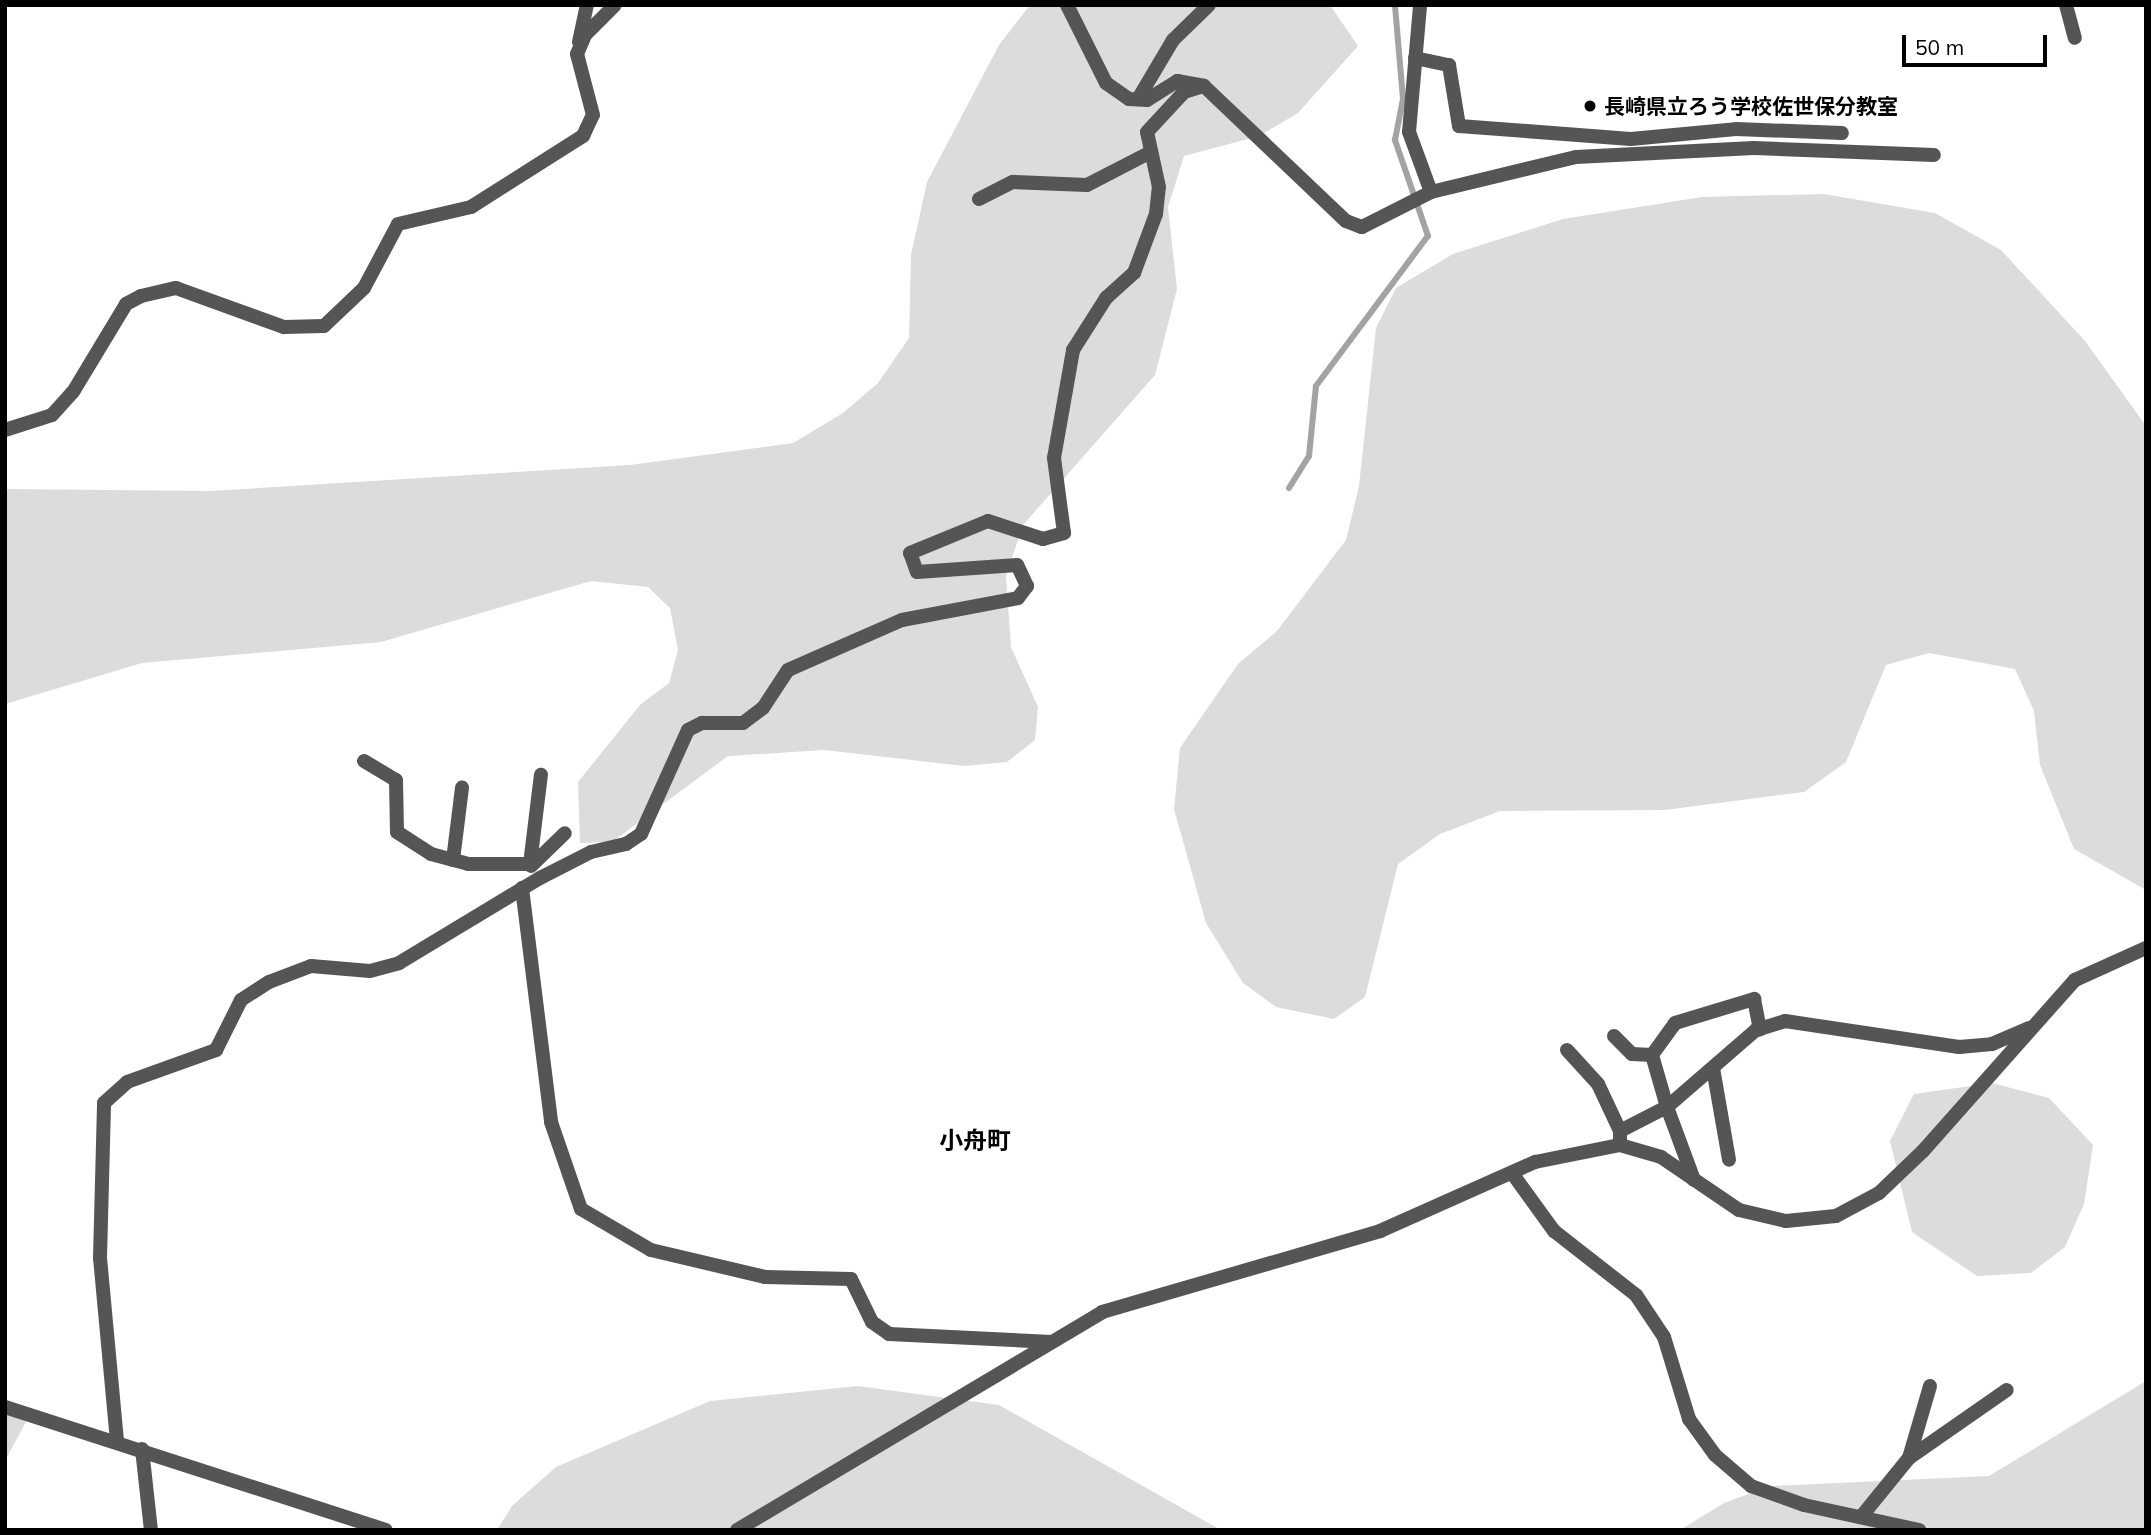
<!DOCTYPE html>
<meta charset="utf-8">
<style>
body{margin:0}
#map{position:relative;width:2151px;height:1535px;overflow:hidden;background:#fff;font-family:Mulish,"Noto Sans JP",sans-serif}
div>[style]{position:absolute}
[style*='--x']{left:calc(var(--x)*1px);top:calc(var(--y)*1px);width:calc(var(--w)*1px);rotate:calc(var(--a)*1deg)}
.green>*{inset:0;background:#dcdcdc}
.stream>*{height:6px;margin:-3px;padding:0 3px;transform-origin:3px;border-radius:3px;background:#a3a3a3}
.minor>*{height:14px;margin:-7px;padding:0 7px;transform-origin:7px;border-radius:7px;background:#555}
.dots>*{width:19px;height:19px;translate:-50% -50%;box-sizing:border-box;border:4px solid #fff;border-radius:50%}
span{translate:-50% -50%;white-space:nowrap;text-align:center;line-height:1.15;-webkit-text-stroke:7px #fff;paint-order:stroke}
.poi-label{font-size:21px;color:#000;font-weight:700}
.left{translate:0 -50%;text-align:left}
.quarter-label{font-size:24px;color:#000;font-weight:700}
.frame{position:absolute;inset:0;border:7px solid #000;pointer-events:none}
.scale{position:absolute;left:1902px;top:35px;width:145px;height:32px;box-sizing:border-box;border:4px solid #000;border-top:0;padding-left:9px;font-size:21px;line-height:24px;white-space:nowrap;color:#000;-webkit-text-stroke:5px #fff;paint-order:stroke}
</style>
<div id="map">
<div class="green">
<div style="clip-path:polygon(1030px 5px,1330px 5px,1358px 46px,1298px 113px,1259px 136px,1184px 156px,1168px 207px,1177px 289px,1155px 375px,1023px 525px,1006px 576px,1011px 647px,1038px 707px,1035px 740px,1007px 762px,964px 766px,824px 750px,728px 756px,612px 842px,580px 843px,578px 782px,640px 705px,669px 683px,678px 650px,670px 608px,648px 587px,591px 581px,381px 642px,142px 663px,5px 704px,5px 489px,210px 491px,630px 465px,793px 443px,843px 413px,878px 383px,909px 338px,911px 255px,927px 182px,999px 45px)"></div>
<div style="clip-path:polygon(1824px 194px,1935px 213px,2001px 250px,2085px 341px,2146px 426px,2146px 890px,2074px 849px,2040px 765px,2034px 711px,2015px 669px,1929px 653px,1886px 665px,1846px 762px,1804px 792px,1665px 810px,1500px 811px,1440px 834px,1398px 864px,1365px 997px,1334px 1019px,1276px 1007px,1243px 983px,1206px 923px,1174px 809px,1180px 748px,1238px 664px,1277px 631px,1346px 540px,1359px 486px,1376px 328px,1396px 288px,1453px 254px,1563px 219px,1702px 197px)"></div>
<div style="clip-path:polygon(1992px 1083px,2049px 1098px,2093px 1145px,2084px 1204px,2065px 1247px,2031px 1273px,1977px 1276px,1912px 1232px,1890px 1141px,1914px 1094px)"></div>
<div style="clip-path:polygon(2146px 1381px,2146px 1530px,1680px 1530px,1724px 1503px,1770px 1486px,1989px 1476px)"></div>
<div style="clip-path:polygon(858px 1386px,999px 1405px,1221px 1530px,497px 1530px,512px 1506px,556px 1467px,710px 1401px)"></div>
<div style="clip-path:polygon(5px 1399px,28px 1418px,5px 1461px)"></div>
</div>
<div class="stream">
<div style="--x:1289;--y:488;--w:38;--a:-58"></div>
<div style="--x:1309;--y:456;--w:70;--a:-84.3"></div>
<div style="--x:1316;--y:386;--w:187;--a:-53.3"></div>
<div style="--x:1428;--y:236;--w:102;--a:-109"></div>
<div style="--x:1395;--y:140;--w:42;--a:-79"></div>
<div style="--x:1403;--y:99;--w:94;--a:-94.9"></div>
</div>
<div class="minor">
<div style="--x:1067;--y:5;--w:87;--a:63.4"></div>
<div style="--x:1106;--y:83;--w:28;--a:35"></div>
<div style="--x:1129;--y:99;--w:18;--a:3"></div>
<div style="--x:1147;--y:100;--w:36;--a:-32"></div>
<div style="--x:1177;--y:81;--w:27;--a:10"></div>
<div style="--x:1204;--y:86;--w:196;--a:43.6"></div>
<div style="--x:1346;--y:221;--w:17;--a:21"></div>
<div style="--x:1362;--y:227;--w:77;--a:-26.9"></div>
<div style="--x:1431;--y:192;--w:64;--a:-110.1"></div>
<div style="--x:1409;--y:132;--w:127;--a:-85"></div>
<div style="--x:2066;--y:5;--w:34;--a:75"></div>
<div style="--x:579;--y:42;--w:38;--a:-78"></div>
<div style="--x:1415;--y:58;--w:35;--a:12"></div>
<div style="--x:1449;--y:65;--w:62;--a:80.7"></div>
<div style="--x:1459;--y:126;--w:172;--a:4.3"></div>
<div style="--x:1631;--y:139;--w:105;--a:-5.4"></div>
<div style="--x:1736;--y:129;--w:106;--a:2.2"></div>
<div style="--x:1138;--y:99;--w:69;--a:-59.3"></div>
<div style="--x:1173;--y:40;--w:50;--a:-44.2"></div>
<div style="--x:1431;--y:192;--w:149;--a:-13.6"></div>
<div style="--x:1576;--y:157;--w:178;--a:-2.9"></div>
<div style="--x:1754;--y:148;--w:180;--a:2.2"></div>
<div style="--x:979;--y:199;--w:38;--a:-27"></div>
<div style="--x:1013;--y:182;--w:74;--a:2.3"></div>
<div style="--x:1087;--y:185;--w:70;--a:-27.3"></div>
<div style="--x:5;--y:430;--w:49;--a:-17.7"></div>
<div style="--x:52;--y:415;--w:31;--a:-48"></div>
<div style="--x:73;--y:392;--w:103;--a:-58.9"></div>
<div style="--x:126;--y:304;--w:17;--a:-28"></div>
<div style="--x:141;--y:296;--w:36;--a:-13"></div>
<div style="--x:176;--y:288;--w:115;--a:19.9"></div>
<div style="--x:284;--y:327;--w:40;--a:-1.4"></div>
<div style="--x:324;--y:326;--w:55;--a:-43.5"></div>
<div style="--x:364;--y:288;--w:72;--a:-62"></div>
<div style="--x:398;--y:224;--w:75;--a:-13.1"></div>
<div style="--x:471;--y:207;--w:133;--a:-32.4"></div>
<div style="--x:583;--y:136;--w:23;--a:-65"></div>
<div style="--x:593;--y:115;--w:63;--a:-104.7"></div>
<div style="--x:577;--y:54;--w:21;--a:-67"></div>
<div style="--x:585;--y:35;--w:42;--a:-45"></div>
<div style="--x:364;--y:761;--w:37;--a:31"></div>
<div style="--x:396;--y:780;--w:52;--a:88.9"></div>
<div style="--x:397;--y:832;--w:40;--a:32.9"></div>
<div style="--x:431;--y:854;--w:38;--a:15"></div>
<div style="--x:468;--y:864;--w:62;--a:0"></div>
<div style="--x:530;--y:864;--w:90;--a:-83"></div>
<div style="--x:453;--y:860;--w:73;--a:-82.9"></div>
<div style="--x:531;--y:866;--w:47;--a:-44.1"></div>
<div style="--x:522;--y:888;--w:236;--a:82.9"></div>
<div style="--x:551;--y:1122;--w:92;--a:71"></div>
<div style="--x:581;--y:1209;--w:81;--a:30.4"></div>
<div style="--x:651;--y:1250;--w:117;--a:13.3"></div>
<div style="--x:765;--y:1277;--w:86;--a:1.3"></div>
<div style="--x:851;--y:1279;--w:48;--a:64"></div>
<div style="--x:872;--y:1322;--w:21;--a:35"></div>
<div style="--x:889;--y:1334;--w:163;--a:2.8"></div>
<div style="--x:1614;--y:1036;--w:25;--a:45"></div>
<div style="--x:1632;--y:1054;--w:20;--a:3"></div>
<div style="--x:1567;--y:1050;--w:46;--a:47.6"></div>
<div style="--x:1598;--y:1084;--w:52;--a:64.9"></div>
<div style="--x:1713;--y:1068;--w:93;--a:80.1"></div>
<div style="--x:1620;--y:1145;--w:14;--a:-90"></div>
<div style="--x:1620;--y:1131;--w:53;--a:-27.1"></div>
<div style="--x:1667;--y:1107;--w:54;--a:-106.1"></div>
<div style="--x:1652;--y:1055;--w:39;--a:-54"></div>
<div style="--x:1675;--y:1023;--w:83;--a:-16.9"></div>
<div style="--x:1754;--y:999;--w:31;--a:79"></div>
<div style="--x:1512;--y:1173;--w:72;--a:54.1"></div>
<div style="--x:1554;--y:1231;--w:104;--a:38"></div>
<div style="--x:1636;--y:1295;--w:50;--a:56.3"></div>
<div style="--x:1664;--y:1337;--w:86;--a:73"></div>
<div style="--x:1689;--y:1419;--w:44;--a:54.2"></div>
<div style="--x:1715;--y:1455;--w:48;--a:40.7"></div>
<div style="--x:1751;--y:1486;--w:56;--a:19.7"></div>
<div style="--x:1804;--y:1505;--w:118;--a:12.3"></div>
<div style="--x:1694;--y:1180;--w:78;--a:-110.3"></div>
<div style="--x:1667;--y:1107;--w:118;--a:-40.9"></div>
<div style="--x:1756;--y:1030;--w:30;--a:-17"></div>
<div style="--x:1785;--y:1021;--w:176;--a:8.5"></div>
<div style="--x:1959;--y:1047;--w:33;--a:-5"></div>
<div style="--x:1992;--y:1044;--w:40;--a:-23.4"></div>
<div style="--x:5;--y:1407;--w:400;--a:17.9"></div>
<div style="--x:117;--y:1441;--w:184;--a:-95.3"></div>
<div style="--x:100;--y:1258;--w:155;--a:-88.5"></div>
<div style="--x:104;--y:1103;--w:31;--a:-42"></div>
<div style="--x:127;--y:1082;--w:95;--a:-19.8"></div>
<div style="--x:216;--y:1050;--w:56;--a:-63.4"></div>
<div style="--x:241;--y:1000;--w:33;--a:-33"></div>
<div style="--x:269;--y:982;--w:45;--a:-20.9"></div>
<div style="--x:311;--y:966;--w:59;--a:4.8"></div>
<div style="--x:370;--y:971;--w:30;--a:-15"></div>
<div style="--x:399;--y:963;--w:165;--a:-31.1"></div>
<div style="--x:540;--y:878;--w:57;--a:-27"></div>
<div style="--x:591;--y:852;--w:36;--a:-13"></div>
<div style="--x:626;--y:844;--w:18;--a:-34"></div>
<div style="--x:641;--y:834;--w:114;--a:-65.7"></div>
<div style="--x:688;--y:730;--w:16;--a:-27"></div>
<div style="--x:702;--y:723;--w:41;--a:0"></div>
<div style="--x:743;--y:723;--w:25;--a:-37"></div>
<div style="--x:763;--y:708;--w:45;--a:-56.7"></div>
<div style="--x:788;--y:670;--w:124;--a:-23.7"></div>
<div style="--x:902;--y:620;--w:118;--a:-10.7"></div>
<div style="--x:1018;--y:598;--w:15;--a:-53"></div>
<div style="--x:1027;--y:586;--w:23;--a:-115"></div>
<div style="--x:1017;--y:565;--w:100;--a:176"></div>
<div style="--x:917;--y:572;--w:20;--a:-110"></div>
<div style="--x:910;--y:553;--w:84;--a:-22.3"></div>
<div style="--x:988;--y:521;--w:58;--a:18.1"></div>
<div style="--x:1043;--y:539;--w:22;--a:-16"></div>
<div style="--x:1064;--y:533;--w:76;--a:-97.6"></div>
<div style="--x:1054;--y:458;--w:110;--a:-80"></div>
<div style="--x:1073;--y:350;--w:62;--a:-57.6"></div>
<div style="--x:1106;--y:298;--w:38;--a:-42"></div>
<div style="--x:1134;--y:273;--w:63;--a:-69.6"></div>
<div style="--x:1156;--y:214;--w:27;--a:-84"></div>
<div style="--x:1159;--y:187;--w:56;--a:-102.3"></div>
<div style="--x:1147;--y:132;--w:54;--a:-47.2"></div>
<div style="--x:1184;--y:92;--w:21;--a:-17"></div>
<div style="--x:142;--y:1449;--w:81;--a:83.7"></div>
<div style="--x:1909;--y:1458;--w:75;--a:-73.7"></div>
<div style="--x:1861;--y:1517;--w:76;--a:-50.9"></div>
<div style="--x:1909;--y:1458;--w:119;--a:-34.8"></div>
<div style="--x:737;--y:1530;--w:425;--a:-30.8"></div>
<div style="--x:1102;--y:1312;--w:290;--a:-16.2"></div>
<div style="--x:1380;--y:1231;--w:170;--a:-24"></div>
<div style="--x:1535;--y:1162;--w:87;--a:-11.3"></div>
<div style="--x:1620;--y:1145;--w:43;--a:16.3"></div>
<div style="--x:1661;--y:1157;--w:94;--a:34.2"></div>
<div style="--x:1739;--y:1210;--w:48;--a:13.2"></div>
<div style="--x:1786;--y:1221;--w:50;--a:-5.7"></div>
<div style="--x:1836;--y:1216;--w:49;--a:-28.1"></div>
<div style="--x:1879;--y:1193;--w:61;--a:-43.7"></div>
<div style="--x:1923;--y:1151;--w:229;--a:-48.4"></div>
<div style="--x:2075;--y:980;--w:78;--a:-24.3"></div>
</div>
<div class="dots">
<div style="left:1590px;top:106px;background:#000"></div>
</div>
<div class="poi-label">
<span class="left" style="left:1604px;top:106px">長崎県立ろう学校佐世保分教室</span>
</div>
<div class="quarter-label">
<span style="left:975px;top:1141px">小舟町</span>
</div>
<div class="frame"></div>
<div class="scale">50 m</div>
</div>
